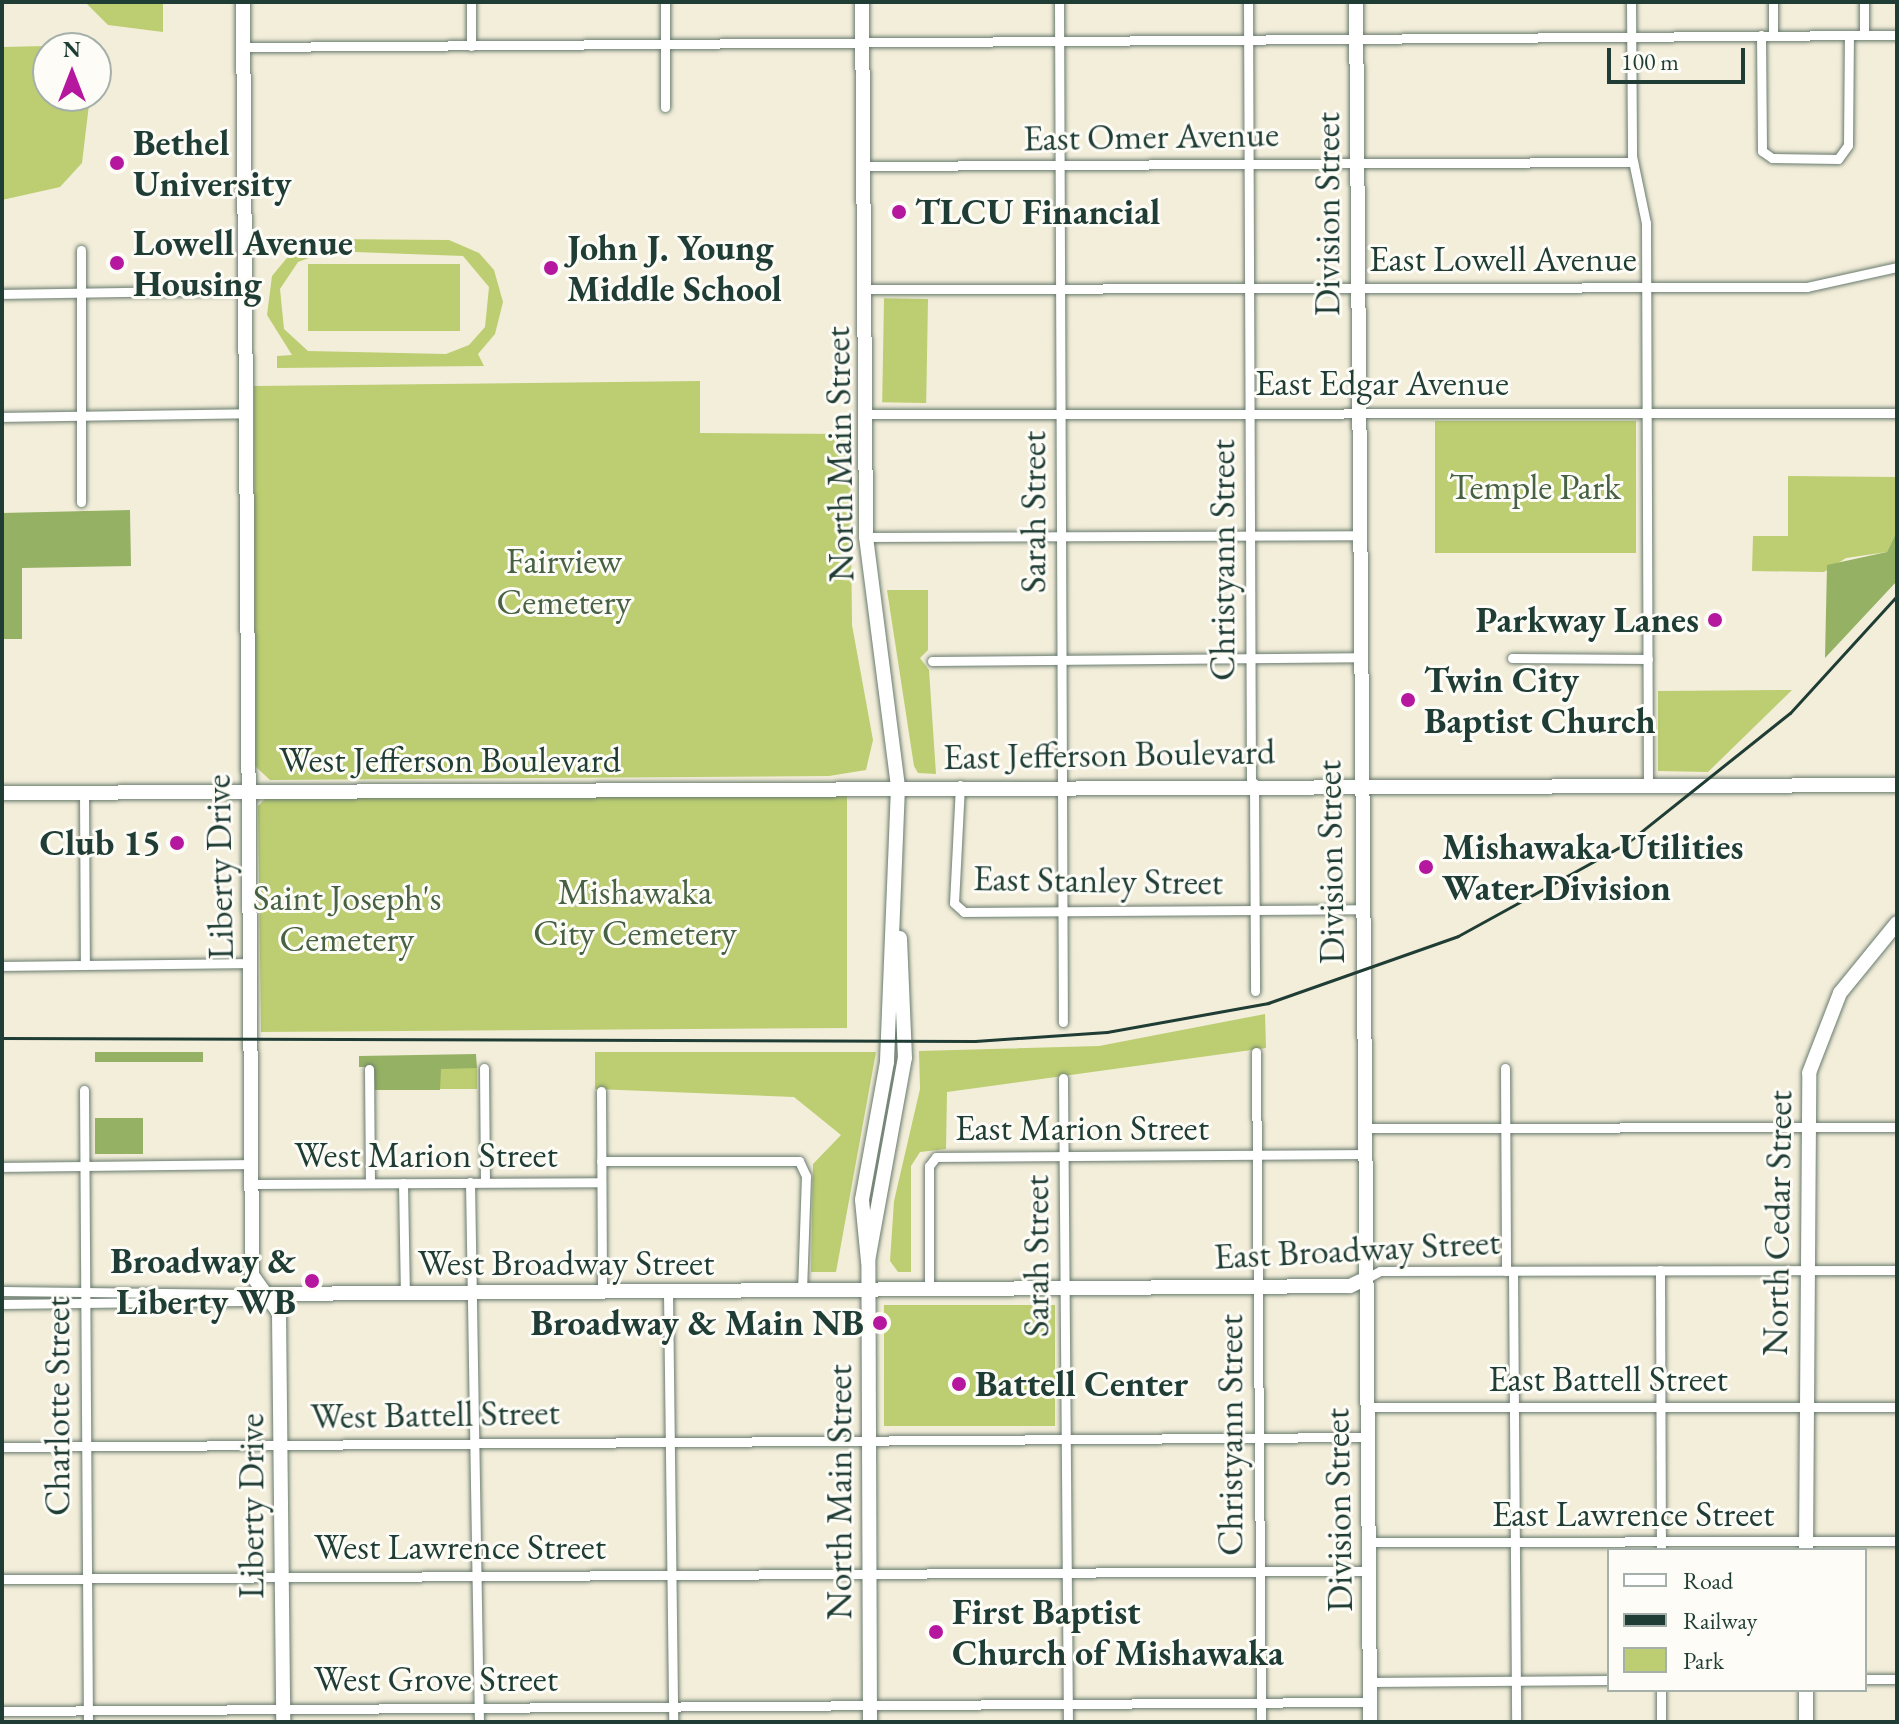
<!DOCTYPE html>
<style>
body{margin:0}
#map{position:relative;width:1899px;height:1724px;overflow:hidden;background:#f3eeda;font-family:"EB Garamond",serif}
div>[style]{position:absolute}
[style*='--x']{left:calc(var(--x)*1px);top:calc(var(--y)*1px);width:calc(var(--w)*1px);rotate:calc(var(--a)*1deg)}
.green>*{inset:0;background:#bcce71;transform-origin:0 0}
.forest>*{inset:0;background:#95b163;transform-origin:0 0}
.roads{filter:drop-shadow(0 0 2px #697b6e) drop-shadow(0 0 2px #697b6e)}
.street>*{height:9px;margin:-4.5px;padding:0 4.5px;transform-origin:4.5px;border-radius:4.5px;background:#fff}
.secondary>*{height:14px;margin:-7px;padding:0 7px;transform-origin:7px;border-radius:7px;background:#fff}
.rail>*{height:3px;margin:-1.5px;padding:0 1.5px;transform-origin:1.5px;border-radius:1.5px;background:#1f3d34}
.dots>*{width:22px;height:22px;translate:-50% -50%;box-sizing:border-box;border:4px solid #fdfcf7;border-radius:50%}
span{translate:-50% -50%;white-space:nowrap;text-align:center;line-height:1.15;-webkit-text-stroke:6px #fdfcf7;paint-order:stroke}
.street-label{font-size:36px;color:#1f3d34}
.poi-label{font-size:36px;color:#1f3d34;font-weight:700}
.left{translate:0 -50%;text-align:left}
.right{translate:-100% -50%;text-align:right}
.park-label{font-size:36px;color:#466143}
.frame{position:absolute;inset:0;border:4px solid #1f3d34;pointer-events:none}
.legend{position:absolute;left:1607px;top:1548px;width:260px;height:144px;box-sizing:border-box;background:#fdfcf7;border:2px solid #a4b0a9;margin:0;padding:10px 14px;list-style:none;font-size:24px;color:#1f3d34}
.legend li{display:flex;align-items:center;gap:16px;height:40px}
.legend b{width:40px;border:2px solid #a4b0a9}
.north{position:absolute;left:32px;top:32px;width:80px;height:80px;box-sizing:border-box;background:#fdfcf7;border:2px solid #a4b0a9;border-radius:50%;rotate:0deg;font-size:22px;font-weight:700;line-height:32px;text-align:center;color:#1f3d34}
.north::after{content:'';display:block;margin:auto;width:28px;height:36px;background:#b5179e;clip-path:polygon(50% 0,100% 100%,50% 72%,0 100%)}
.scale{position:absolute;left:1607px;top:48px;width:138px;height:36px;box-sizing:border-box;border:4px solid #1f3d34;border-top:0;padding-left:10px;font-size:24px;line-height:28px;white-space:nowrap;color:#1f3d34;-webkit-text-stroke:6px #fdfcf7;paint-order:stroke}
</style>
<div id="map">
<div class="green">
<div style="clip-path:polygon(85px 2px,163px 2px,163px 32px,108px 25px)"></div>
<div style="clip-path:polygon(90px 45px,48px 48px,48px 96px,90px 96px,82px 163px,60px 187px,2px 200px,2px 47px)"></div>
<div style="clip-path:polygon(evenodd,329px 239px,449px 240px,479px 253px,494px 270px,503px 302px,495px 334px,478px 354px,484px 366px,277px 368px,277px 356px,292px 355px,267px 315px,272px 276px,291px 253px,329px 239px,328px 251px,463px 256px,489px 287px,485px 327px,469px 345px,446px 354px,308px 351px,284px 329px,280px 289px,298px 262px,328px 251px)"></div>
<div style="left:460px;top:264px;width:67px;height:152px;rotate:90deg"></div>
<div style="left:928px;top:299px;width:104px;height:44px;rotate:91deg"></div>
<div style="clip-path:polygon(700px 381px,700px 433px,850px 434px,852px 625px,873px 740px,866px 770px,829px 776px,270px 780px,255px 766px,254px 386px)"></div>
<div style="left:1435px;top:421px;width:201px;height:132px"></div>
<div style="clip-path:polygon(1788px 476px,1897px 477px,1897px 531px,1887px 552px,1846px 558px,1824px 572px,1752px 571px,1753px 536px,1788px 536px)"></div>
<div style="clip-path:polygon(887px 590px,928px 590px,928px 650px,920px 658px,929px 670px,936px 774px,918px 773px,914px 766px)"></div>
<div style="clip-path:polygon(1792px 690px,1708px 772px,1658px 771px,1658px 691px)"></div>
<div style="clip-path:polygon(847px 793px,847px 1028px,261px 1032px,258px 806px,265px 799px)"></div>
<div style="clip-path:polygon(1265px 1014px,1266px 1048px,947px 1092px,946px 1149px,920px 1152px,911px 1166px,911px 1272px,898px 1272px,890px 1261px,894px 1201px,920px 1089px,919px 1051px,1099px 1046px)"></div>
<div style="clip-path:polygon(595px 1052px,876px 1052px,836px 1272px,811px 1272px,813px 1164px,841px 1135px,794px 1097px,595px 1089px)"></div>
<div style="left:477px;top:1068px;width:21px;height:37px;rotate:90deg"></div>
<div style="left:1055px;top:1305px;width:121px;height:171px;rotate:90deg"></div>
</div>
<div class="forest">
<div style="clip-path:polygon(130px 510px,131px 566px,22px 568px,22px 639px,2px 639px,2px 513px)"></div>
<div style="clip-path:polygon(1897px 531px,1897px 581px,1825px 658px,1827px 565px,1887px 552px)"></div>
<div style="left:203px;top:1052px;width:10px;height:108px;rotate:90deg"></div>
<div style="clip-path:polygon(476px 1054px,477px 1068px,441px 1069px,440px 1090px,375px 1090px,374px 1067px,359px 1067px,359px 1056px)"></div>
<div style="left:95px;top:1118px;width:48px;height:36px"></div>
</div>
<div class="roads">
<div class="street">
<div style="--x:471;--y:2;--w:44;--a:90"></div>
<div style="--x:1059;--y:2;--w:1020;--a:89.78"></div>
<div style="--x:1248;--y:2;--w:781;--a:89.78"></div>
<div style="--x:1631;--y:2;--w:154;--a:89.6"></div>
<div style="--x:1632;--y:156;--w:68;--a:78.2"></div>
<div style="--x:1646;--y:223;--w:561;--a:89.8"></div>
<div style="--x:1773;--y:2;--w:33;--a:90"></div>
<div style="--x:1864;--y:2;--w:33;--a:90"></div>
<div style="--x:1761;--y:35;--w:116;--a:89.5"></div>
<div style="--x:1762;--y:151;--w:12;--a:35"></div>
<div style="--x:1772;--y:158;--w:66;--a:0.9"></div>
<div style="--x:1838;--y:159;--w:17;--a:-54"></div>
<div style="--x:1848;--y:145;--w:110;--a:-89.5"></div>
<div style="--x:243;--y:47;--w:1654;--a:-0.42"></div>
<div style="--x:665;--y:107;--w:105;--a:-90"></div>
<div style="--x:863;--y:166;--w:769;--a:-0.3"></div>
<div style="--x:81;--y:250;--w:252;--a:90"></div>
<div style="--x:867;--y:289;--w:940;--a:-0.12"></div>
<div style="--x:1807;--y:287;--w:92;--a:-12.5"></div>
<div style="--x:2;--y:294;--w:243;--a:-0.9"></div>
<div style="--x:867;--y:414;--w:1030;--a:-0.06"></div>
<div style="--x:2;--y:417;--w:242;--a:-0.9"></div>
<div style="--x:866;--y:537;--w:493;--a:-0.2"></div>
<div style="--x:1512;--y:658;--w:136;--a:0.4"></div>
<div style="--x:932;--y:661;--w:428;--a:-0.5"></div>
<div style="--x:1254;--y:783;--w:208;--a:89.7"></div>
<div style="--x:960;--y:785;--w:118;--a:92.9"></div>
<div style="--x:954;--y:903;--w:13;--a:42"></div>
<div style="--x:964;--y:912;--w:396;--a:-0.4"></div>
<div style="--x:84;--y:792;--w:173;--a:89.7"></div>
<div style="--x:2;--y:966;--w:249;--a:-0.7"></div>
<div style="--x:1256;--y:1052;--w:670;--a:89.57"></div>
<div style="--x:484;--y:1068;--w:114;--a:89.5"></div>
<div style="--x:1505;--y:1068;--w:203;--a:89.7"></div>
<div style="--x:369;--y:1069;--w:114;--a:89.5"></div>
<div style="--x:1063;--y:1078;--w:644;--a:89.56"></div>
<div style="--x:84;--y:1090;--w:632;--a:89.64"></div>
<div style="--x:601;--y:1091;--w:201;--a:89.7"></div>
<div style="--x:1364;--y:1128;--w:533;--a:-0.11"></div>
<div style="--x:601;--y:1161;--w:198;--a:0"></div>
<div style="--x:799;--y:1161;--w:17;--a:65"></div>
<div style="--x:806;--y:1176;--w:115;--a:92"></div>
<div style="--x:2;--y:1167;--w:250;--a:-0.7"></div>
<div style="--x:470;--y:1182;--w:540;--a:89.05"></div>
<div style="--x:403;--y:1183;--w:111;--a:89"></div>
<div style="--x:252;--y:1184;--w:349;--a:-0.3"></div>
<div style="--x:1660;--y:1270;--w:280;--a:89.8"></div>
<div style="--x:1513;--y:1271;--w:451;--a:89.6"></div>
<div style="--x:1365;--y:1279;--w:17;--a:-28"></div>
<div style="--x:1380;--y:1271;--w:517;--a:-0.11"></div>
<div style="--x:929;--y:1290;--w:124;--a:-90"></div>
<div style="--x:929;--y:1166;--w:11;--a:-52"></div>
<div style="--x:936;--y:1157;--w:428;--a:-0.4"></div>
<div style="--x:2;--y:1291;--w:263;--a:0.7"></div>
<div style="--x:668;--y:1292;--w:430;--a:89.3"></div>
<div style="--x:2;--y:1304;--w:241;--a:-0.7"></div>
<div style="--x:243;--y:1301;--w:23;--a:-18"></div>
<div style="--x:1367;--y:1407;--w:530;--a:0"></div>
<div style="--x:2;--y:1447;--w:1366;--a:-0.42"></div>
<div style="--x:1369;--y:1542;--w:528;--a:-0.11"></div>
<div style="--x:2;--y:1579;--w:1367;--a:-0.34"></div>
<div style="--x:1865;--y:1679;--w:32;--a:0"></div>
<div style="--x:1370;--y:1682;--w:239;--a:-0.5"></div>
<div style="--x:1661;--y:1690;--w:32;--a:90"></div>
<div style="--x:2;--y:1711;--w:1368;--a:-0.38"></div>
</div>
<div class="secondary">
<div style="--x:243;--y:2;--w:1273;--a:89.59"></div>
<div style="--x:252;--y:1275;--w:47;--a:54.6"></div>
<div style="--x:279;--y:1313;--w:409;--a:89.4"></div>
<div style="--x:862;--y:2;--w:535;--a:89.57"></div>
<div style="--x:866;--y:537;--w:252;--a:82.7"></div>
<div style="--x:898;--y:787;--w:275;--a:92.3"></div>
<div style="--x:887;--y:1062;--w:140;--a:100.3"></div>
<div style="--x:862;--y:1200;--w:61;--a:84.4"></div>
<div style="--x:1356;--y:2;--w:1720;--a:89.53"></div>
<div style="--x:2;--y:793;--w:1895;--a:-0.24"></div>
<div style="--x:265;--y:1294;--w:1085;--a:-0.42"></div>
<div style="--x:1350;--y:1286;--w:17;--a:-25"></div>
<div style="--x:1806;--y:1550;--w:477;--a:-89.6"></div>
<div style="--x:1809;--y:1073;--w:86;--a:-68.8"></div>
<div style="--x:1840;--y:993;--w:90;--a:-50.8"></div>
<div style="--x:870;--y:1722;--w:461;--a:-90.2"></div>
<div style="--x:868;--y:1261;--w:206;--a:-79.7"></div>
<div style="--x:905;--y:1058;--w:120;--a:-92.4"></div>
<div style="--x:1806;--y:1722;--w:32;--a:-90"></div>
</div>
</div>
<div class="rail">
<div style="--x:2;--y:1038;--w:973;--a:0.18"></div>
<div style="--x:975;--y:1041;--w:132;--a:-3.9"></div>
<div style="--x:1107;--y:1032;--w:164;--a:-10.2"></div>
<div style="--x:1268;--y:1003;--w:201;--a:-19.4"></div>
<div style="--x:1458;--y:936;--w:193;--a:-28.8"></div>
<div style="--x:1627;--y:843;--w:208;--a:-38.6"></div>
<div style="--x:1790;--y:713;--w:159;--a:-47.6"></div>
</div>
<div class="dots">
<div style="left:117px;top:163px;background:#b5179e"></div>
<div style="left:899px;top:212px;background:#b5179e"></div>
<div style="left:117px;top:263px;background:#b5179e"></div>
<div style="left:551px;top:268px;background:#b5179e"></div>
<div style="left:1715px;top:620px;background:#b5179e"></div>
<div style="left:1408px;top:700px;background:#b5179e"></div>
<div style="left:177px;top:843px;background:#b5179e"></div>
<div style="left:1426px;top:867px;background:#b5179e"></div>
<div style="left:312px;top:1281px;background:#b5179e"></div>
<div style="left:880px;top:1323px;background:#b5179e"></div>
<div style="left:959px;top:1384px;background:#b5179e"></div>
<div style="left:936px;top:1632px;background:#b5179e"></div>
</div>
<div class="street-label">
<span style="left:1151px;top:136px;rotate:-1deg">East Omer Avenue</span>
<span style="left:1327px;top:214px;rotate:-90deg">Division Street</span>
<span style="left:1503px;top:259px">East Lowell Avenue</span>
<span style="left:1382px;top:383px">East Edgar Avenue</span>
<span style="left:839px;top:454px;rotate:-91deg">North Main Street</span>
<span style="left:1033px;top:512px;rotate:-90deg">Sarah Street</span>
<span style="left:1222px;top:560px;rotate:-90deg">Christyann Street</span>
<span style="left:1109px;top:754px;rotate:-1deg">East Jefferson Boulevard</span>
<span style="left:450px;top:760px">West Jefferson Boulevard</span>
<span style="left:1330px;top:862px;rotate:-91deg">Division Street</span>
<span style="left:219px;top:867px;rotate:-91deg">Liberty Drive</span>
<span style="left:1098px;top:880px;rotate:1deg">East Stanley Street</span>
<span style="left:1082px;top:1128px">East Marion Street</span>
<span style="left:426px;top:1155px">West Marion Street</span>
<span style="left:1777px;top:1223px;rotate:-89deg">North Cedar Street</span>
<span style="left:1357px;top:1249px;rotate:-3deg">East Broadway Street</span>
<span style="left:1036px;top:1256px;rotate:-90deg">Sarah Street</span>
<span style="left:566px;top:1263px">West Broadway Street</span>
<span style="left:1608px;top:1379px">East Battell Street</span>
<span style="left:57px;top:1406px;rotate:-90deg">Charlotte Street</span>
<span style="left:435px;top:1414px;rotate:-1deg">West Battell Street</span>
<span style="left:1230px;top:1435px;rotate:-90deg">Christyann Street</span>
<span style="left:839px;top:1492px;rotate:-90deg">North Main Street</span>
<span style="left:251px;top:1506px;rotate:-90deg">Liberty Drive</span>
<span style="left:1338px;top:1510px;rotate:-91deg">Division Street</span>
<span style="left:1633px;top:1514px">East Lawrence Street</span>
<span style="left:460px;top:1547px">West Lawrence Street</span>
<span style="left:436px;top:1679px">West Grove Street</span>
</div>
<div class="poi-label">
<span class="left" style="left:133px;top:163px">Bethel<br>University</span>
<span class="left" style="left:915px;top:212px">TLCU Financial</span>
<span class="left" style="left:133px;top:263px">Lowell Avenue<br>Housing</span>
<span class="left" style="left:567px;top:268px">John J. Young<br>Middle School</span>
<span class="right" style="left:1699px;top:620px">Parkway Lanes</span>
<span class="left" style="left:1424px;top:700px">Twin City<br>Baptist Church</span>
<span class="right" style="left:161px;top:843px">Club 15</span>
<span class="left" style="left:1442px;top:867px">Mishawaka Utilities<br>Water Division</span>
<span class="right" style="left:296px;top:1281px">Broadway &amp;<br>Liberty WB</span>
<span class="right" style="left:864px;top:1323px">Broadway &amp; Main NB</span>
<span class="left" style="left:975px;top:1384px">Battell Center</span>
<span class="left" style="left:952px;top:1632px">First Baptist<br>Church of Mishawaka</span>
</div>
<div class="park-label">
<span style="left:1535px;top:487px">Temple Park</span>
<span style="left:564px;top:581px">Fairview<br>Cemetery</span>
<span style="left:635px;top:912px">Mishawaka<br>City Cemetery</span>
<span style="left:347px;top:918px">Saint Joseph's<br>Cemetery</span>
</div>
<div class="frame"></div>
<ul class="legend">
<li><b style="height:10px;background:#fff"></b>Road</li>
<li><b style="height:10px;background:#1f3d34"></b>Railway</li>
<li><b style="height:22px;background:#bcce71"></b>Park</li>
</ul>
<div class="north">N</div>
<div class="scale">100 m</div>
</div>
